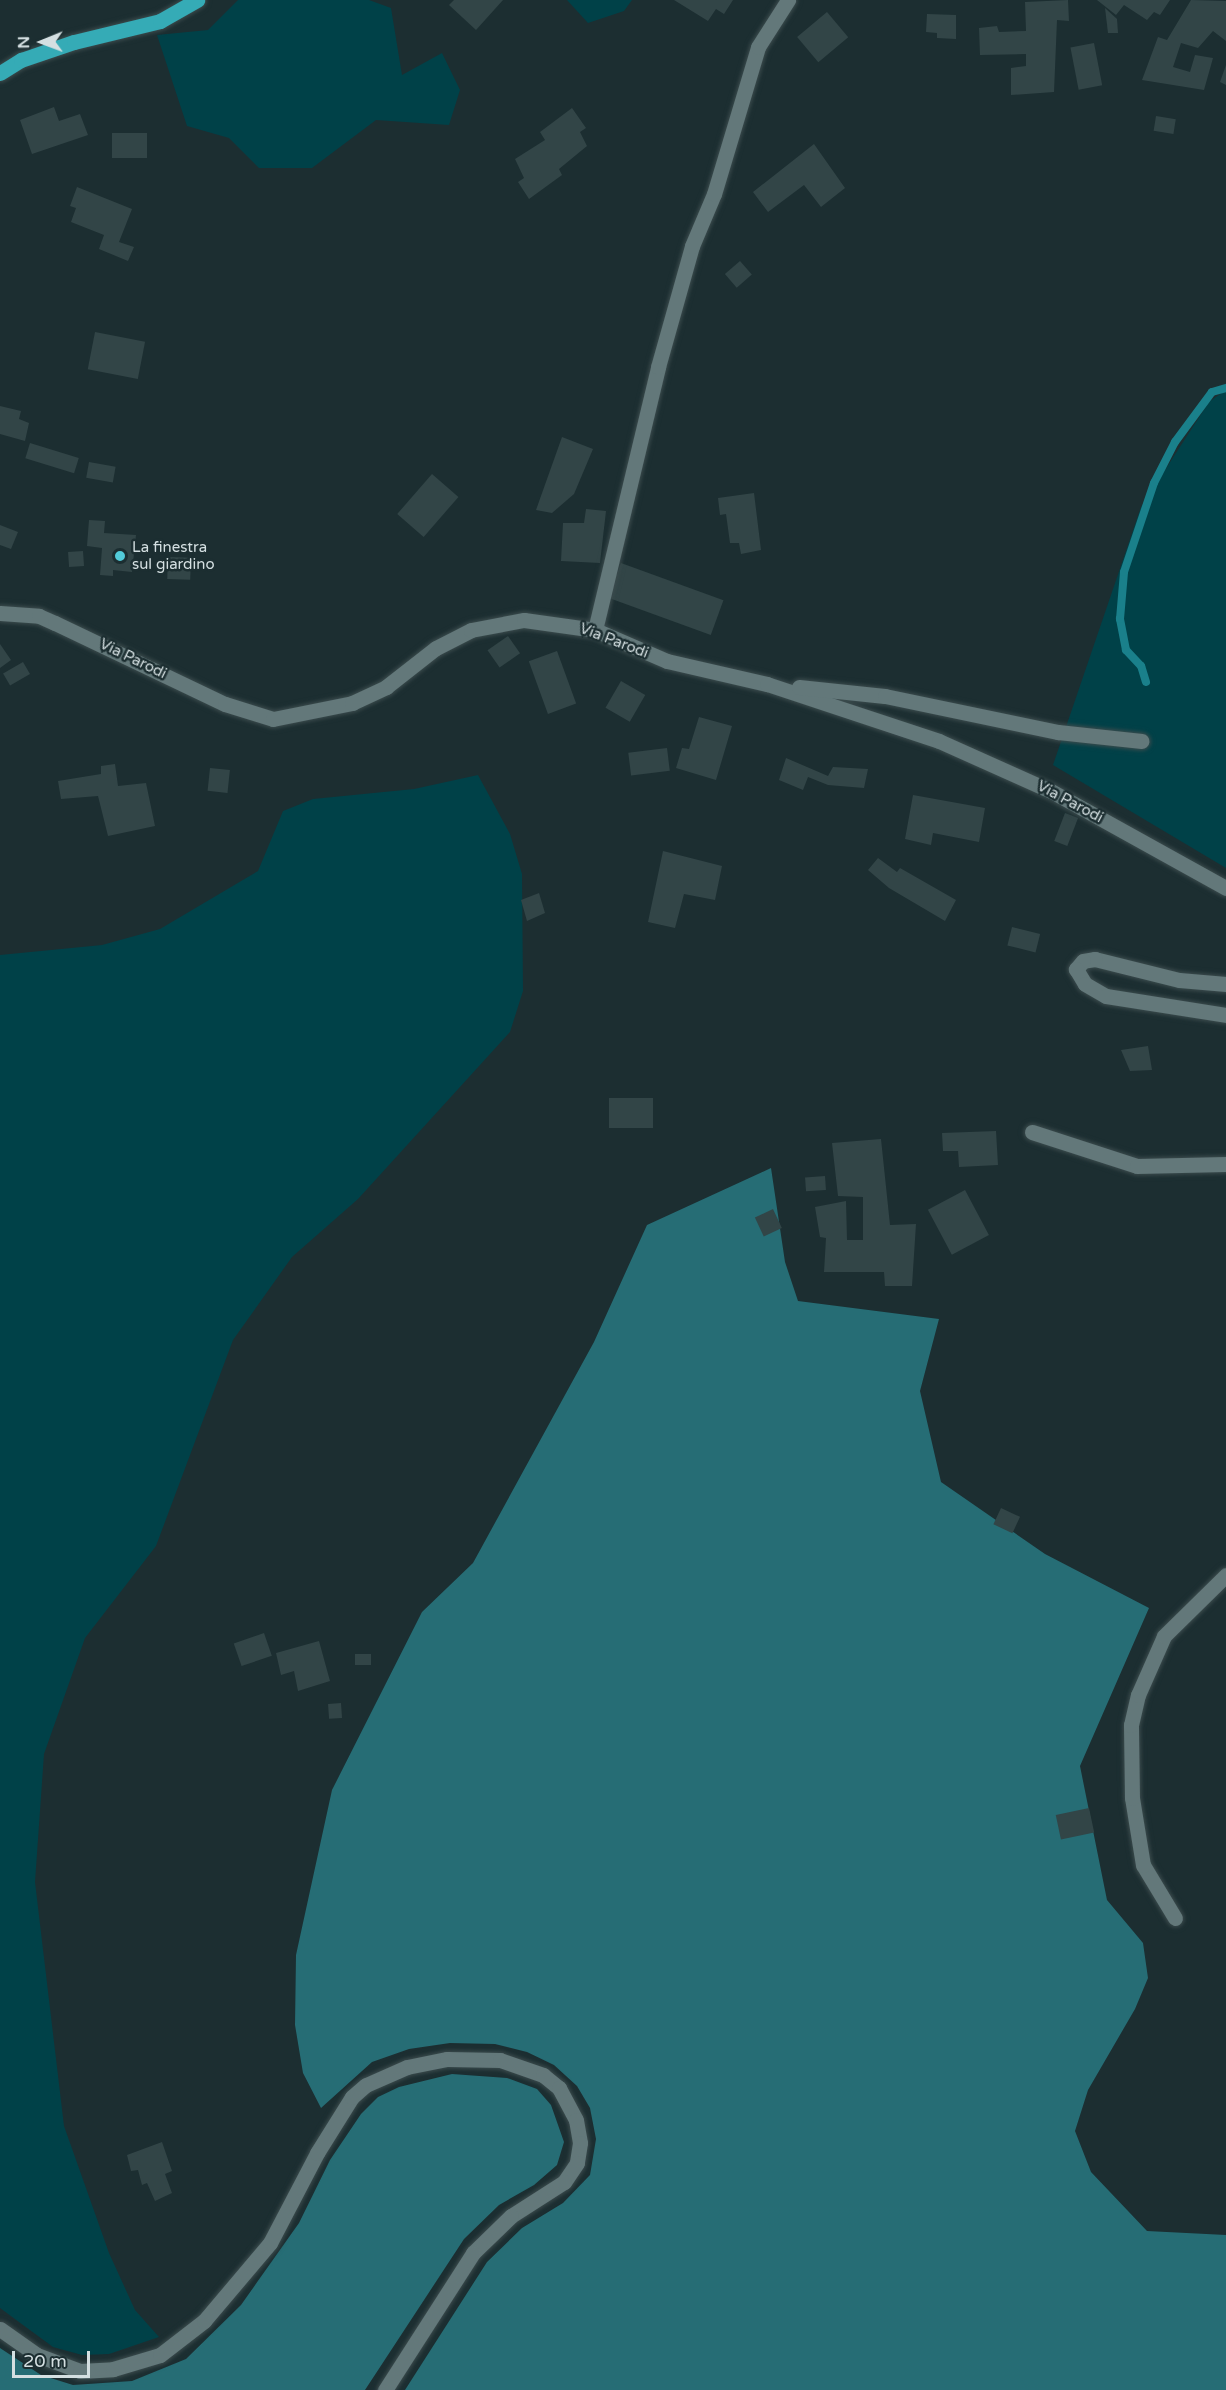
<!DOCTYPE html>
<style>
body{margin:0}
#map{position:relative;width:1226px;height:2390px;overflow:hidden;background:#1c2e31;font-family:"Varela Round",sans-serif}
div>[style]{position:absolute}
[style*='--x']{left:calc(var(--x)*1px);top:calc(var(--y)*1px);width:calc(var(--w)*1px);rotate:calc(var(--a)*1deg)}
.green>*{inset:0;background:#004148}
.forest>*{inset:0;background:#266d75}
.stream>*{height:8px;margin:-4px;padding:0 4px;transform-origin:4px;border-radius:4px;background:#1a808b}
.building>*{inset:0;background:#324547;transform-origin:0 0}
.roads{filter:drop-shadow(0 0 2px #3b4b4d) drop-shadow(0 0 2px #3b4b4d)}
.minor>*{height:15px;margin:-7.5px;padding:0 7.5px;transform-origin:7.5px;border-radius:7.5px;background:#63787a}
.major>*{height:15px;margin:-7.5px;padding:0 7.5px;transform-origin:7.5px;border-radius:7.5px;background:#35abb6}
.dots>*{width:16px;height:16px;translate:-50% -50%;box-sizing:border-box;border:3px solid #1c2e31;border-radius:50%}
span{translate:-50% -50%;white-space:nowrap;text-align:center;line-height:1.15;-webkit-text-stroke:5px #1c2e31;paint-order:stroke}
.poi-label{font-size:15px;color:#d4dfe1}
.left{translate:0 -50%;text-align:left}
.street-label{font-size:15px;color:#d4dfe1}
.north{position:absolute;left:12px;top:12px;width:60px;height:60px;-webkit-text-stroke:4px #1c2e31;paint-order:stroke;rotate:269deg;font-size:16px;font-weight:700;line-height:24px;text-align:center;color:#d4dfe1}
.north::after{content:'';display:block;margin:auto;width:21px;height:27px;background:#d4dfe1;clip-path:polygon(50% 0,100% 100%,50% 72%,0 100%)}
.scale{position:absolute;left:12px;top:2351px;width:78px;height:27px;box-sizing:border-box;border:3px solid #d4dfe1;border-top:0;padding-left:8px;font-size:18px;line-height:21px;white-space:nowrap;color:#d4dfe1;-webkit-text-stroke:4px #1c2e31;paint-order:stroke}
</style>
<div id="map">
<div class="green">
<div style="clip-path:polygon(238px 0,369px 0,391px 8px,402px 75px,442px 53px,460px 90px,449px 125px,376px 120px,312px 168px,259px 168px,229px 138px,187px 126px,157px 35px,208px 30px)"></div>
<div style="clip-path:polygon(567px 0,632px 0,624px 11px,588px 23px)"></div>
<div style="clip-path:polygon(1226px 390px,1226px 868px,1053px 765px,1141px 507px,1209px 402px)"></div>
<div style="clip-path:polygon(478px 775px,510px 834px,522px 874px,523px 991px,510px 1032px,358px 1199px,292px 1257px,233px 1340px,156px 1546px,85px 1638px,44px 1754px,35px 1882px,64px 2126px,109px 2253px,135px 2310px,159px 2337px,109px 2354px,82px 2355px,53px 2347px,0 2308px,0 955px,102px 945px,160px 929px,258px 871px,283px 811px,313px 799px,414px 789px)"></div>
</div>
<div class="forest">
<div style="clip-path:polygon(771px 1168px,785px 1262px,798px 1301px,939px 1319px,920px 1391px,941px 1482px,1045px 1554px,1149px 1608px,1080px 1766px,1107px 1900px,1143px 1943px,1148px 1978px,1135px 2009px,1088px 2090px,1075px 2131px,1091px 2172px,1147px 2231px,1226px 2235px,1226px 2390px,405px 2390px,487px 2262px,522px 2228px,563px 2203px,590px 2175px,596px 2139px,590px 2108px,577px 2086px,554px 2065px,527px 2052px,495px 2044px,450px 2043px,409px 2049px,372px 2062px,321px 2108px,303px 2073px,295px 2025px,296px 1955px,332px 1790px,422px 1612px,473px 1563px,594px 1342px,647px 1225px)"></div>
<div style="clip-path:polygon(452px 2074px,507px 2078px,537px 2089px,551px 2105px,564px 2142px,557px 2165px,534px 2185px,499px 2205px,464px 2239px,365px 2390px,0 2390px,0 2348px,41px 2375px,73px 2385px,132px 2381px,186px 2359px,241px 2305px,299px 2223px,330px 2160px,361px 2114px,378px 2097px,399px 2087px)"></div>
</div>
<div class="stream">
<div style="--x:1146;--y:682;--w:17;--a:-107"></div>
<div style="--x:1141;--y:666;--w:22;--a:-133"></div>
<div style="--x:1126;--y:650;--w:32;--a:-101"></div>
<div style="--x:1120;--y:619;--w:47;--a:-85.1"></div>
<div style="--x:1124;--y:572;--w:94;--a:-71.4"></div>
<div style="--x:1154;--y:483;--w:46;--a:-62.9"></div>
<div style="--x:1175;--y:442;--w:62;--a:-53.5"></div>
<div style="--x:1212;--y:392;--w:15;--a:-16"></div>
</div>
<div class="building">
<div style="clip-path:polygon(454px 0,503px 0,476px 30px,449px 5px)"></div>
<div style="clip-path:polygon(674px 0,733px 0,724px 14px,716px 9px,708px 21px)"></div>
<div style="clip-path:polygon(1068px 0,1069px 21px,1057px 20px,1054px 92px,1011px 95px,1011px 68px,1026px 66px,1026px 54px,980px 55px,979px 28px,997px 26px,999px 32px,1026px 31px,1025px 2px)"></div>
<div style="clip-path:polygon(1097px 0,1170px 0,1160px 15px,1154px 12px,1147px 20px,1124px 5px,1116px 15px)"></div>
<div style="clip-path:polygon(1191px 0,1226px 1px,1226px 41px,1213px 31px,1198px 48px,1181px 43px,1173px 67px,1190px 72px,1195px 55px,1213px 58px,1204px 90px,1142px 80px,1158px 37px,1167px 40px)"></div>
<div style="clip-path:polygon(1105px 8px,1117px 19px,1118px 33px,1108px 33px)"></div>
<div style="left:827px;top:12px;width:33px;height:39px;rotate:50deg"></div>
<div style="clip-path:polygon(927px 14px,956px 15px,956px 39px,937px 38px,937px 33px,926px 32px)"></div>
<div style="left:1094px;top:43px;width:43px;height:24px;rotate:79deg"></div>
<div style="clip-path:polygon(1226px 65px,1226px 85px,1220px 82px)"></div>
<div style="clip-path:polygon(54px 107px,59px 121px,80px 114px,88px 135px,32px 154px,20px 120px)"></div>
<div style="clip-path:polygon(572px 108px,586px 128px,580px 132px,587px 146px,559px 169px,562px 175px,529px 199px,518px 182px,524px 178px,515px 159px,545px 140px,540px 132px)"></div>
<div style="left:1156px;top:116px;width:20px;height:15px;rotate:9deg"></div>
<div style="left:147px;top:133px;width:25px;height:35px;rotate:90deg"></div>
<div style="clip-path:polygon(814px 144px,845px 188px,821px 207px,804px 185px,768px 212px,753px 192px)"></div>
<div style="clip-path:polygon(77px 187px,132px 209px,119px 242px,134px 247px,128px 261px,99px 249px,104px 235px,71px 222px,76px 208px,70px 206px)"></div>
<div style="left:740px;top:261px;width:18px;height:20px;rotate:49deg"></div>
<div style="left:95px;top:332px;width:51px;height:38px;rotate:11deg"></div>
<div style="clip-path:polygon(0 406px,21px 411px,19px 419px,29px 423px,25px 441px,0 434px)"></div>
<div style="clip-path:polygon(562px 437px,593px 449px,574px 494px,552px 513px,536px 510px)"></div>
<div style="left:30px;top:443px;width:51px;height:16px;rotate:17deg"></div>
<div style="left:89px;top:462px;width:27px;height:16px;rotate:10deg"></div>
<div style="left:432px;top:474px;width:35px;height:53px;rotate:41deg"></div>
<div style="clip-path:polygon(754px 493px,761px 550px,741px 554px,739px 543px,730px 543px,726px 514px,720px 515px,718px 498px)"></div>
<div style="clip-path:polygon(586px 509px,606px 511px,600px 563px,561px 561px,563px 523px,584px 523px)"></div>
<div style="clip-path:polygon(89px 520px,105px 521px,104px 533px,136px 535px,132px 572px,113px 570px,113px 576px,100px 575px,102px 548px,87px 546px)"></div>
<div style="clip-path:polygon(0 525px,18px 532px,11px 549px,0 545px)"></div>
<div style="left:83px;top:551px;width:15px;height:15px;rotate:86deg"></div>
<div style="left:168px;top:557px;width:23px;height:22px;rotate:2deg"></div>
<div style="left:621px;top:563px;width:109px;height:37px;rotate:20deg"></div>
<div style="left:508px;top:636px;width:21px;height:25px;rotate:55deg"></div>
<div style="clip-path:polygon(0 644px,11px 660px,0 668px)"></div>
<div style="left:557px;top:651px;width:56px;height:30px;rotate:70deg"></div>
<div style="left:23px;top:662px;width:14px;height:23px;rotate:60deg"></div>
<div style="left:621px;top:681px;width:28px;height:31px;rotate:30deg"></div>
<div style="clip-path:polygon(699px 717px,732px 726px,716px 780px,676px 768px,682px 748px,689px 749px)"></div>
<div style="left:667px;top:748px;width:23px;height:39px;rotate:83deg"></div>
<div style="clip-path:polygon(786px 758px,828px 776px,833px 767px,868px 769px,864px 788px,828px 785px,808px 777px,803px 790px,779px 780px)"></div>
<div style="clip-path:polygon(115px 764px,118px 786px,146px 783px,155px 826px,108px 836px,98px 796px,61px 799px,58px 781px,101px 774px,101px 766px)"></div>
<div style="left:210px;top:768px;width:20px;height:23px;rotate:6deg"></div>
<div style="clip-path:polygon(913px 795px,985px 808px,979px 842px,933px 833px,931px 845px,905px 839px)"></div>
<div style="left:1065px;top:813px;width:14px;height:30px;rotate:21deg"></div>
<div style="clip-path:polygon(663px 851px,722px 866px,715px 900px,684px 894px,675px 928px,648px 922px)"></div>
<div style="clip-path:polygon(878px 858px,897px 872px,900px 868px,956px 900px,945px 921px,889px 888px,868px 870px)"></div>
<div style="clip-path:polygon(539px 893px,545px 913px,527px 921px,521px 900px)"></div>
<div style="left:1012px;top:927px;width:29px;height:19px;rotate:14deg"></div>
<div style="clip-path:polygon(1148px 1046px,1152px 1070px,1130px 1071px,1121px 1050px)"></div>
<div style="left:609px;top:1098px;width:44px;height:30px"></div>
<div style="clip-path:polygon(996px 1131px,998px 1165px,959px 1167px,958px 1151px,943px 1151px,942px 1133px)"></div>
<div style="clip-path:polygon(881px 1139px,890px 1225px,916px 1224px,912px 1286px,885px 1286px,884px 1272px,824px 1272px,826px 1238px,820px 1237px,815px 1207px,846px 1201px,847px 1240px,863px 1240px,863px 1197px,838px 1196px,832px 1143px)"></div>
<div style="left:825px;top:1176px;width:14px;height:20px;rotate:86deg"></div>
<div style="left:965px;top:1190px;width:51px;height:42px;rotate:62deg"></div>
<div style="left:773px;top:1209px;width:21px;height:20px;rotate:65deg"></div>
<div style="left:1001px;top:1508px;width:21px;height:18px;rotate:25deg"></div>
<div style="left:264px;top:1633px;width:24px;height:32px;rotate:71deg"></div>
<div style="clip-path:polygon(319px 1641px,330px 1681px,298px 1691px,294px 1671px,281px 1675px,276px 1653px)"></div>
<div style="left:371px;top:1654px;width:11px;height:16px;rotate:90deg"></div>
<div style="left:341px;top:1703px;width:15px;height:13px;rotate:86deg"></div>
<div style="left:1089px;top:1808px;width:25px;height:34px;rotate:78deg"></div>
<div style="clip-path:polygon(162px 2142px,172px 2171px,165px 2174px,172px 2193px,155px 2201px,147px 2183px,142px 2185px,138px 2170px,131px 2171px,127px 2155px)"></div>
</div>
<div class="roads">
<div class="minor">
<div style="--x:0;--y:613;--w:39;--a:4"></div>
<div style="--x:39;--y:616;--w:17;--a:24"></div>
<div style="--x:55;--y:623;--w:188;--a:25.5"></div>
<div style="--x:225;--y:704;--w:50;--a:17.4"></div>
<div style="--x:273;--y:719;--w:81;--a:-11.4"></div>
<div style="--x:352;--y:703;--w:38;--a:-25"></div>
<div style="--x:386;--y:687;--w:63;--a:-38"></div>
<div style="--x:436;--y:648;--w:39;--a:-27"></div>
<div style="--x:471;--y:630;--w:54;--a:-10.7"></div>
<div style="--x:524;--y:620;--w:72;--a:8"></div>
<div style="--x:595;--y:630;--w:78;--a:23.3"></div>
<div style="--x:667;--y:661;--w:103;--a:13"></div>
<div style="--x:767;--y:684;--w:181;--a:18.3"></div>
<div style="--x:939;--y:741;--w:123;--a:24.1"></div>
<div style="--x:1051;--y:791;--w:200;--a:29"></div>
<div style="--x:595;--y:630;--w:270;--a:-76.5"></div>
<div style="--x:658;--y:367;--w:126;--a:-74.3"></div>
<div style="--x:692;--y:246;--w:56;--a:-67.1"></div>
<div style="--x:714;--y:194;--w:153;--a:-73.3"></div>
<div style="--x:758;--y:47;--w:56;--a:-57.4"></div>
<div style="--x:799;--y:687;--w:86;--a:6"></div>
<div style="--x:885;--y:696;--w:177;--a:11.8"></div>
<div style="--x:1058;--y:732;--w:84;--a:6.1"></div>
<div style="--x:1226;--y:984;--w:47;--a:-175.1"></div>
<div style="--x:1179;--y:980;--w:87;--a:-166"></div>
<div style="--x:1095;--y:959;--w:12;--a:171"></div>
<div style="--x:1083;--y:961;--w:11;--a:131"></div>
<div style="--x:1076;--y:969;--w:17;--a:59"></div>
<div style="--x:1085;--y:984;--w:24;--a:30"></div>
<div style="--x:1106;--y:996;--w:121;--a:9"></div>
<div style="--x:1032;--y:1132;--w:110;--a:17.9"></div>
<div style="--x:1137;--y:1166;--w:89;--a:-1.3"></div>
<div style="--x:1175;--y:1918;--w:62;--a:-121.1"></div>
<div style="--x:1143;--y:1865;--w:68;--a:-99.3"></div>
<div style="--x:1132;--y:1798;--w:73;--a:-90.8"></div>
<div style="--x:1131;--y:1725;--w:31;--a:-77"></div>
<div style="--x:1138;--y:1695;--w:64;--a:-66.2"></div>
<div style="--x:1164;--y:1636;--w:87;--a:-44.5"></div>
<div style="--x:0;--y:2329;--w:45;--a:35.1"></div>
<div style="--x:37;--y:2355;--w:46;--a:20.4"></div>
<div style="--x:80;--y:2371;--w:33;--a:-3"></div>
<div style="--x:113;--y:2369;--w:49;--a:-16.6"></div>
<div style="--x:160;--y:2355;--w:56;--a:-37.7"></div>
<div style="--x:204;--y:2321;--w:102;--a:-49.8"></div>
<div style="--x:270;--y:2243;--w:102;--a:-62.4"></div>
<div style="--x:317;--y:2153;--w:66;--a:-58"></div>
<div style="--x:352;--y:2097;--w:18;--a:-41"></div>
<div style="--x:366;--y:2085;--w:45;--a:-23.7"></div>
<div style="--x:407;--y:2067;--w:41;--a:-11.3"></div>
<div style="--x:447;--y:2059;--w:53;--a:1.1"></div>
<div style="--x:500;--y:2060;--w:46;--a:19.2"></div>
<div style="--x:543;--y:2075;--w:21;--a:39"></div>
<div style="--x:559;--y:2088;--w:36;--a:62"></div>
<div style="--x:576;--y:2120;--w:23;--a:80"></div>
<div style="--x:580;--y:2143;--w:20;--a:99"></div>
<div style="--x:577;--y:2163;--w:23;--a:124"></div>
<div style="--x:564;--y:2182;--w:63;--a:147.3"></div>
<div style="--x:511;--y:2216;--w:53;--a:135.8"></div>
<div style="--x:473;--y:2253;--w:163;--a:122.7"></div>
</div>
<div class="major">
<div style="--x:0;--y:73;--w:25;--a:-32"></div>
<div style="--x:21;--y:60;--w:56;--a:-18.8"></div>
<div style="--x:74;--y:42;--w:89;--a:-13.7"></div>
<div style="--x:160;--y:21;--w:43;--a:-29.6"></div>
</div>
</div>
<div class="dots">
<div style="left:120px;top:556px;background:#52cbd9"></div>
</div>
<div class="poi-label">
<span class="left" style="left:132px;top:556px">La finestra<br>sul giardino</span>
</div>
<div class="street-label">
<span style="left:614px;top:641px;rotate:21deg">Via Parodi</span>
<span style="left:133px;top:659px;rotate:26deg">Via Parodi</span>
<span style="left:1070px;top:802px;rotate:28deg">Via Parodi</span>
</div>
<div class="north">N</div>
<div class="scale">20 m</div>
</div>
